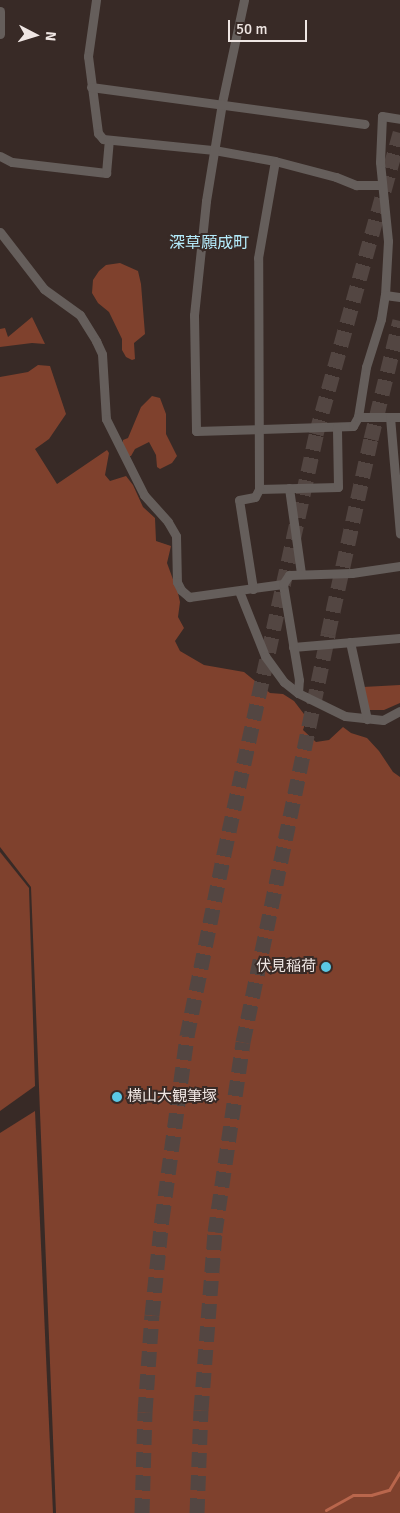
<!DOCTYPE html>
<meta charset="utf-8">
<style>
body{margin:0}
#map{position:relative;width:400px;height:1513px;overflow:hidden;background:#382a26;font-family:Signika,"Noto Sans JP",sans-serif}
div>[style]{position:absolute}
[style*='--x']{left:calc(var(--x)*1px);top:calc(var(--y)*1px);width:calc(var(--w)*1px);rotate:calc(var(--a)*1deg)}
.green>*{inset:0;background:#7f412d}
.stream>*{height:3px;margin:-1.5px;padding:0 1.5px;transform-origin:1.5px;border-radius:1.5px;background:#b9664c}
.motorway-tunnel>*{height:15px;margin-top:-7.5px;transform-origin:0;background:repeating-linear-gradient(90deg,#534642 0 15px,transparent 0 23px)}
.minor>*{height:9px;margin:-4.5px;padding:0 4.5px;transform-origin:4.5px;border-radius:4.5px;background:#655e5b}
.dots>*{width:14px;height:14px;translate:-50% -50%;box-sizing:border-box;border:2px solid #382a26;border-radius:50%}
span{translate:-50% -50%;white-space:nowrap;text-align:center;line-height:1.15;-webkit-text-stroke:4px #382a26;paint-order:stroke}
.poi-label{font-size:15px;color:#efe6e3}
.right{translate:-100% -50%;text-align:right}
.left{translate:0 -50%;text-align:left}
.neighbourhood-label{font-size:16px;color:#b4ebfb}
.north{position:absolute;left:10px;top:10px;width:50px;height:50px;-webkit-text-stroke:4px #382a26;paint-order:stroke;rotate:95deg;font-size:14px;font-weight:700;line-height:20px;text-align:center;color:#efe6e3}
.north::after{content:'';display:block;margin:auto;width:18px;height:22px;background:#efe6e3;clip-path:polygon(50% 0,100% 100%,50% 72%,0 100%)}
.scale{position:absolute;left:228px;top:20px;width:79px;height:22px;box-sizing:border-box;border:2px solid #efe6e3;border-top:0;padding-left:6px;font-size:15px;line-height:18px;white-space:nowrap;color:#efe6e3;-webkit-text-stroke:4px #382a26;paint-order:stroke}
</style>
<div id="map">
<div class="green">
<div style="clip-path:polygon(120px 263px,138px 271px,141px 284px,145px 334px,134px 343px,135px 359px,132px 360px,126px 357px,122px 350px,122px 339px,109px 312px,98px 303px,92px 293px,93px 280px,99px 271px,106px 265px)"></div>
<div style="clip-path:polygon(32px 317px,45px 344px,32px 343px,0 347px,0 329px,5px 328px,8px 337px)"></div>
<div style="clip-path:polygon(38px 365px,50px 366px,66px 414px,49px 439px,35px 449px,57px 484px,107px 450px,109px 453px,105px 475px,110px 481px,126px 476px,133px 485px,143px 507px,155px 518px,156px 541px,171px 546px,167px 563px,178px 593px,180px 602px,178px 617px,184px 628px,175px 641px,180px 651px,204px 665px,244px 672px,270px 693px,283px 694px,294px 701px,307px 718px,303px 730px,316px 742px,329px 740px,343px 727px,351px 733px,367px 738px,379px 751px,393px 772px,400px 777px,400px 1513px,56px 1513px,31px 887px,0 847px,0 377px,28px 372px)"></div>
<div style="clip-path:polygon(152px 396px,160px 398px,166px 414px,166px 434px,177px 456px,172px 463px,160px 469px,157px 467px,156px 455px,149px 442px,135px 449px,131px 456px,128px 456px,123px 448px,123px 440px,128px 438px,141px 407px)"></div>
<div style="clip-path:polygon(400px 685px,400px 703px,384px 710px,368px 710px,363px 687px)"></div>
<div style="clip-path:polygon(0 852px,29px 888px,35px 1086px,0 1111px)"></div>
<div style="clip-path:polygon(35px 1111px,53px 1513px,0 1513px,0 1133px)"></div>
</div>
<div class="stream">
<div style="--x:326;--y:1510;--w:31;--a:-29"></div>
<div style="--x:353;--y:1495;--w:18;--a:0"></div>
<div style="--x:371;--y:1495;--w:19;--a:-16"></div>
<div style="--x:389;--y:1490;--w:21;--a:-59"></div>
</div>
<div class="motorway-tunnel">
<div style="--x:142;--y:1513;--w:101;--a:-88.3"></div>
<div style="--x:145;--y:1412;--w:97;--a:-85.9"></div>
<div style="--x:152;--y:1315;--w:97;--a:-84.1"></div>
<div style="--x:162;--y:1219;--w:185;--a:-82.2"></div>
<div style="--x:187;--y:1036;--w:186;--a:-78.5"></div>
<div style="--x:224;--y:854;--w:430;--a:-77.6"></div>
<div style="--x:316;--y:434;--w:313;--a:-74.4"></div>
<div style="--x:197;--y:1513;--w:103;--a:-87.8"></div>
<div style="--x:201;--y:1410;--w:179;--a:-85.5"></div>
<div style="--x:215;--y:1232;--w:192;--a:-81.6"></div>
<div style="--x:243;--y:1042;--w:417;--a:-78.2"></div>
<div style="--x:328;--y:634;--w:200;--a:-77.6"></div>
<div style="--x:371;--y:439;--w:122;--a:-76.3"></div>
</div>
<div class="minor">
<div style="--x:96;--y:0;--w:57;--a:98.1"></div>
<div style="--x:88;--y:56;--w:78;--a:82.6"></div>
<div style="--x:98;--y:133;--w:8;--a:50"></div>
<div style="--x:103;--y:139;--w:112;--a:5.7"></div>
<div style="--x:214;--y:150;--w:62;--a:10.2"></div>
<div style="--x:275;--y:161;--w:63;--a:14.7"></div>
<div style="--x:336;--y:177;--w:22;--a:22"></div>
<div style="--x:356;--y:185;--w:26;--a:0"></div>
<div style="--x:244;--y:0;--w:105;--a:102.1"></div>
<div style="--x:222;--y:103;--w:99;--a:99.3"></div>
<div style="--x:206;--y:201;--w:115;--a:96"></div>
<div style="--x:194;--y:315;--w:116;--a:89"></div>
<div style="--x:196;--y:431;--w:157;--a:-1.8"></div>
<div style="--x:353;--y:426;--w:10;--a:-61"></div>
<div style="--x:358;--y:417;--w:51;--a:-80.9"></div>
<div style="--x:366;--y:367;--w:50;--a:-72.6"></div>
<div style="--x:381;--y:319;--w:24;--a:-81"></div>
<div style="--x:385;--y:295;--w:54;--a:-86.8"></div>
<div style="--x:388;--y:241;--w:79;--a:-95.8"></div>
<div style="--x:380;--y:162;--w:46;--a:-87.5"></div>
<div style="--x:382;--y:116;--w:18;--a:9"></div>
<div style="--x:0;--y:11;--w:23;--a:90"></div>
<div style="--x:91;--y:87;--w:276;--a:7.7"></div>
<div style="--x:0;--y:156;--w:13;--a:27"></div>
<div style="--x:12;--y:162;--w:95;--a:6.7"></div>
<div style="--x:106;--y:173;--w:33;--a:-85"></div>
<div style="--x:0;--y:232;--w:72;--a:52.3"></div>
<div style="--x:44;--y:289;--w:44;--a:35.8"></div>
<div style="--x:80;--y:315;--w:31;--a:58"></div>
<div style="--x:96;--y:341;--w:14;--a:65"></div>
<div style="--x:102;--y:354;--w:65;--a:86.5"></div>
<div style="--x:106;--y:419;--w:85;--a:63.4"></div>
<div style="--x:144;--y:495;--w:36;--a:48"></div>
<div style="--x:168;--y:522;--w:16;--a:60"></div>
<div style="--x:176;--y:536;--w:46;--a:88.8"></div>
<div style="--x:177;--y:582;--w:9;--a:63"></div>
<div style="--x:181;--y:590;--w:11;--a:41"></div>
<div style="--x:189;--y:597;--w:95;--a:-7.9"></div>
<div style="--x:385;--y:295;--w:15;--a:8"></div>
<div style="--x:358;--y:417;--w:32;--a:0"></div>
<div style="--x:390;--y:417;--w:117;--a:85.1"></div>
<div style="--x:390;--y:417;--w:10;--a:0"></div>
<div style="--x:289;--y:488;--w:86;--a:82"></div>
<div style="--x:259;--y:489;--w:79;--a:-1.5"></div>
<div style="--x:338;--y:487;--w:60;--a:-91"></div>
<div style="--x:253;--y:589;--w:90;--a:-98.9"></div>
<div style="--x:239;--y:500;--w:16;--a:-11"></div>
<div style="--x:255;--y:497;--w:9;--a:-63"></div>
<div style="--x:259;--y:489;--w:231;--a:-90.2"></div>
<div style="--x:258;--y:258;--w:98;--a:-80.1"></div>
<div style="--x:239;--y:591;--w:70;--a:68.2"></div>
<div style="--x:265;--y:656;--w:32;--a:54"></div>
<div style="--x:284;--y:682;--w:18;--a:38"></div>
<div style="--x:298;--y:693;--w:52;--a:26.1"></div>
<div style="--x:345;--y:716;--w:38;--a:6"></div>
<div style="--x:383;--y:720;--w:19;--a:-28"></div>
<div style="--x:350;--y:642;--w:79;--a:77.6"></div>
<div style="--x:293;--y:647;--w:107;--a:-4.8"></div>
<div style="--x:298;--y:693;--w:13;--a:-86"></div>
<div style="--x:299;--y:680;--w:97;--a:-99.5"></div>
<div style="--x:283;--y:584;--w:11;--a:-56"></div>
<div style="--x:289;--y:575;--w:63;--a:-1.8"></div>
<div style="--x:352;--y:573;--w:49;--a:-8.3"></div>
</div>
<div class="dots">
<div style="left:326px;top:967px;background:#5ac8e5"></div>
<div style="left:117px;top:1097px;background:#5ac8e5"></div>
</div>
<div class="poi-label">
<span class="right" style="left:316px;top:967px">伏見稲荷</span>
<span class="left" style="left:127px;top:1097px">横山大観筆塚</span>
</div>
<div class="neighbourhood-label">
<span style="left:209px;top:243px">深草願成町</span>
</div>
<div class="north">N</div>
<div class="scale">50 m</div>
</div>
